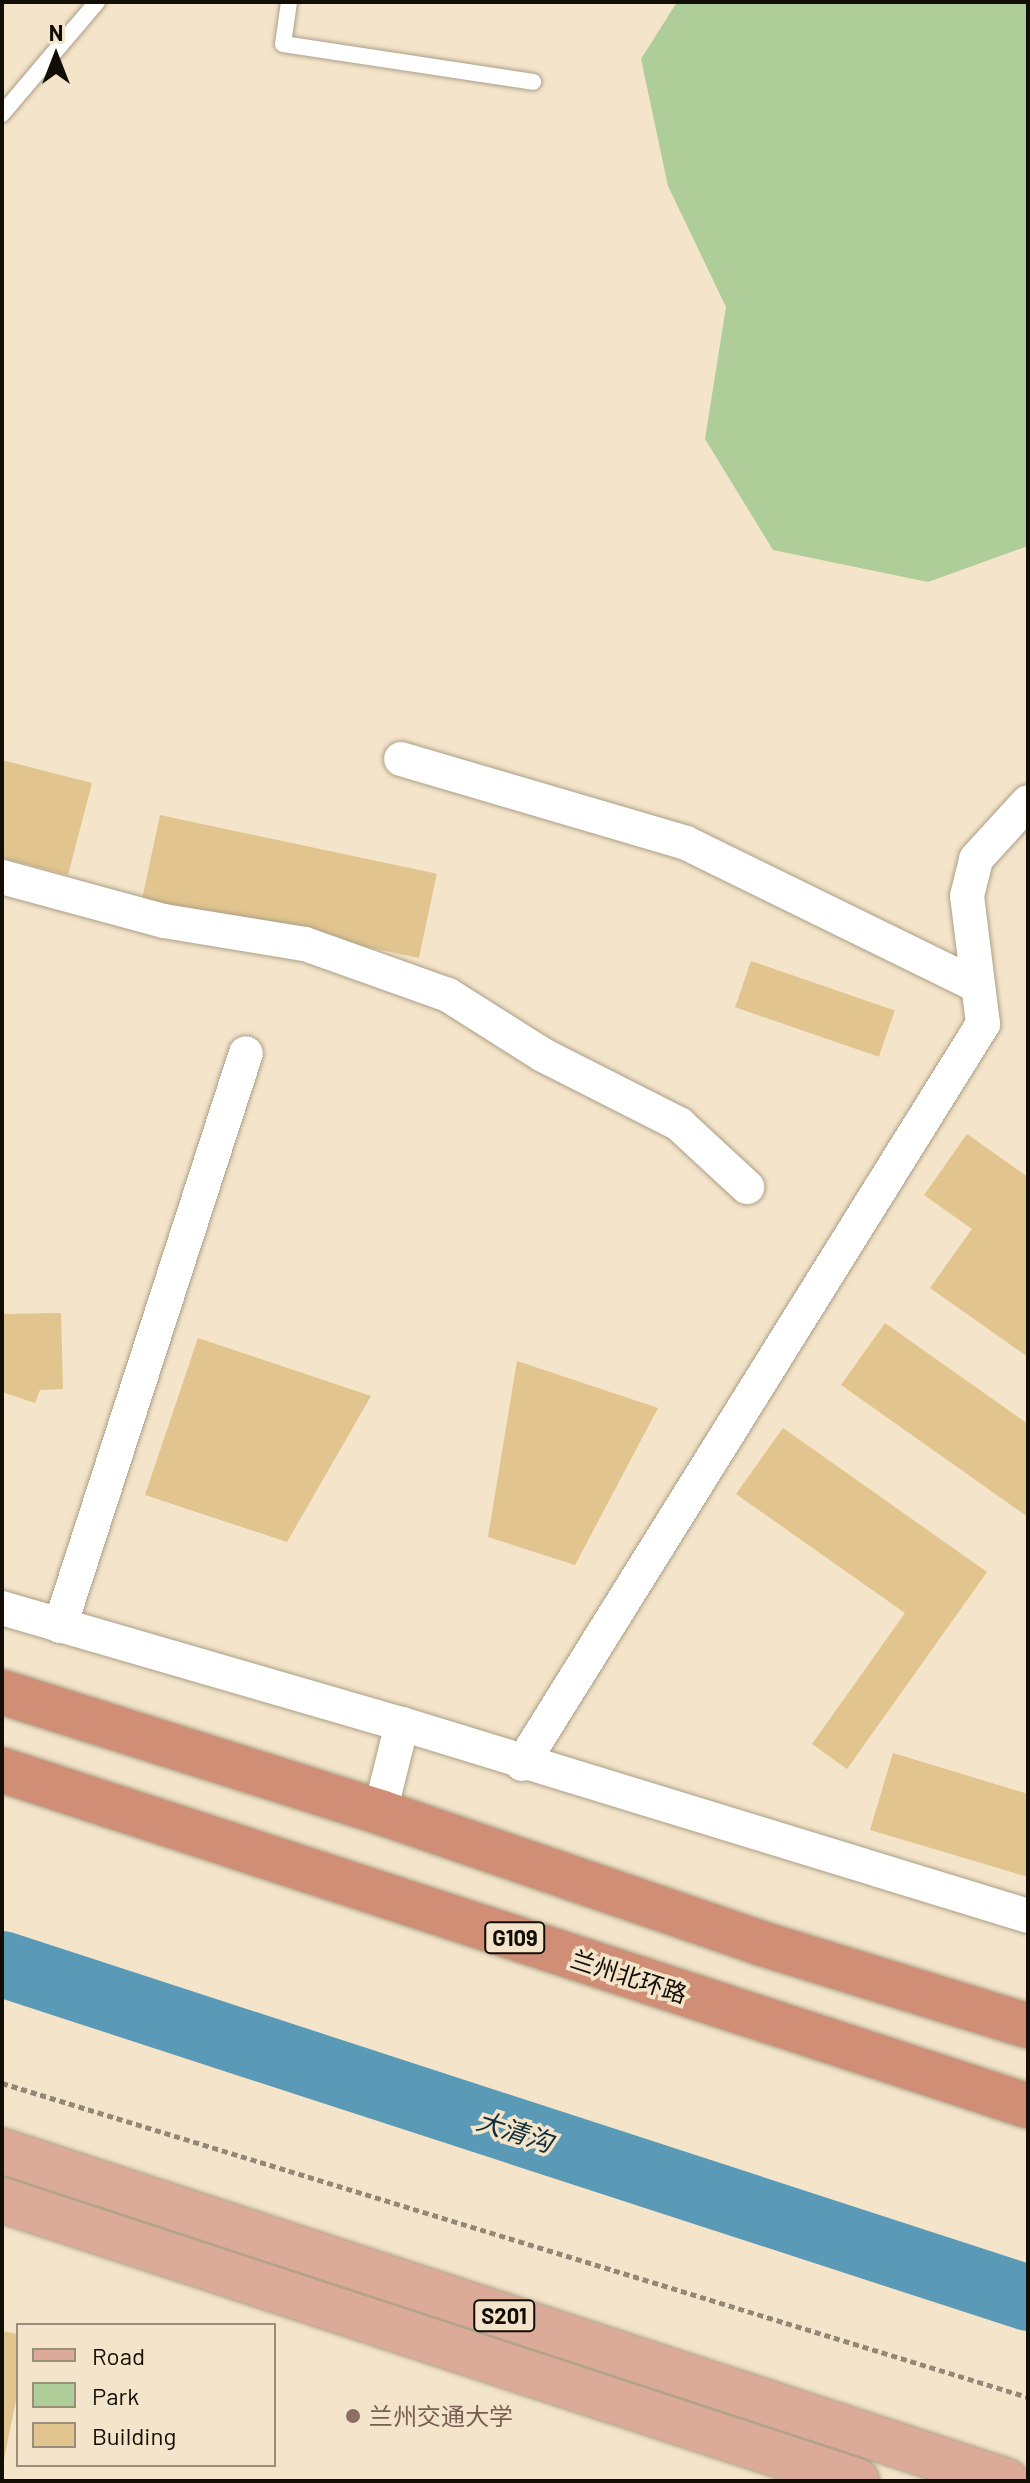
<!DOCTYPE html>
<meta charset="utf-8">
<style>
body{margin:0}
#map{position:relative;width:1030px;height:2483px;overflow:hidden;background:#f3e4ca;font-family:Barlow,"Noto Sans SC",sans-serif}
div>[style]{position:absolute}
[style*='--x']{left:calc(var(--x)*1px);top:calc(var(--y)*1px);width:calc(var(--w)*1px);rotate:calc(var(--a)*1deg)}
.green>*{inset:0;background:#aecd99}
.river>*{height:66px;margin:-33px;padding:0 33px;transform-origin:33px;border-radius:33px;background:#5a9ab6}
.building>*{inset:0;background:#e1c48e;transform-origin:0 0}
.path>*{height:5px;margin-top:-2.5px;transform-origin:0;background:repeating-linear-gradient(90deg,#938876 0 6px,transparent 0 10px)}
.roads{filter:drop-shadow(0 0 2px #ac9e85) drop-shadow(0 0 2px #ac9e85)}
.service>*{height:16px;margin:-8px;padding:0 8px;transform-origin:8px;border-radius:8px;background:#fff}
.minor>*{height:34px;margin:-17px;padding:0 17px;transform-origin:17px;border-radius:17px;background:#fff}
.primary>*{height:44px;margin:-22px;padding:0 22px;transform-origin:22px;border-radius:22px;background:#dcaa98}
.trunk>*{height:44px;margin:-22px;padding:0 22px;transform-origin:22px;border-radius:22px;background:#d08e76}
.dots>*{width:22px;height:22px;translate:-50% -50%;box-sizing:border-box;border:4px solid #f3e4ca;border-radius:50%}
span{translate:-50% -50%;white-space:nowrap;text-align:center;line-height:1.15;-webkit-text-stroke:7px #f3e4ca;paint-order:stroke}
.shield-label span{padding:2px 6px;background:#f3e4ca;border:2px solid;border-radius:6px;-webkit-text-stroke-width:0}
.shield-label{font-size:22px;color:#120d05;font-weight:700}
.street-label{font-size:24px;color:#120d05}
.education-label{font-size:24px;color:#785e54}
.left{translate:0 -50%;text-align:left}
.water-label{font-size:26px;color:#0e2d3a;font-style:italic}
.frame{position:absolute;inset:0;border:4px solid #120d05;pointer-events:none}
.legend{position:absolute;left:16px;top:2323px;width:260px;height:144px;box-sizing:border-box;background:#f3e4ca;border:2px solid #998e7b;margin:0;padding:10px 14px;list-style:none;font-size:24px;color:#120d05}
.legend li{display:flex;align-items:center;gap:16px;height:40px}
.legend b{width:40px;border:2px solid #998e7b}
.north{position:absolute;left:16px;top:16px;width:80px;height:80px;-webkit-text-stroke:6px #f3e4ca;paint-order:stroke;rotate:0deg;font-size:22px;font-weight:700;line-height:32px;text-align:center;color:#120d05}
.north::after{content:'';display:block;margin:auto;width:28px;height:36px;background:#120d05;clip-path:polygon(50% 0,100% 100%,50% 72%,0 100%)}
</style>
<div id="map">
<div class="green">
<div style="clip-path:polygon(677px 2px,1028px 2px,1028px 546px,928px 582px,773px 550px,705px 439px,726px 307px,668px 186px,641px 59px)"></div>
</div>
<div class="river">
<div style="--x:2;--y:1964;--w:1079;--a:18.03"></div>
</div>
<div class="building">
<div style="clip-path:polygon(2px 760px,92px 783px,68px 875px,2px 858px)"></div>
<div style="left:160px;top:815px;width:283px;height:86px;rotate:12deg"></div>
<div style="left:751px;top:961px;width:152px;height:49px;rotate:19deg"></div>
<div style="clip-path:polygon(967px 1134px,1028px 1177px,1028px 1357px,930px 1288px,972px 1229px,924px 1195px)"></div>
<div style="clip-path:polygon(61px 1313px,63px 1389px,40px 1390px,35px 1403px,2px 1392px,2px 1314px)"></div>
<div style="clip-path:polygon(885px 1323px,1028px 1424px,1028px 1517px,841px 1385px)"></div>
<div style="clip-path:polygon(198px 1338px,371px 1396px,287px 1542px,145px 1495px)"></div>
<div style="clip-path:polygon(517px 1361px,658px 1408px,575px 1565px,488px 1537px)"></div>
<div style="clip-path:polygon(783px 1428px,987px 1572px,847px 1769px,812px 1744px,905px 1613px,736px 1494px)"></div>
<div style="clip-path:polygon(893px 1753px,1028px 1794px,1028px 1877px,870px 1830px)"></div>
<div style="clip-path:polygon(2px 2331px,18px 2334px,18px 2390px,3px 2464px)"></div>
</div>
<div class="path">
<div style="--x:2;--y:2083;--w:1073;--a:17.02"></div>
</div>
<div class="roads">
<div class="service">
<div style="--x:289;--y:2;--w:42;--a:98.1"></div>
<div style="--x:283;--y:44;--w:253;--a:8.6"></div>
<div style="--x:2;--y:114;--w:147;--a:-49.7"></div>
</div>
<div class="minor">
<div style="--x:401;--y:759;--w:297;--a:16.4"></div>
<div style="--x:686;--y:843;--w:323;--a:26.1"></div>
<div style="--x:2;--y:877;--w:168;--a:15.2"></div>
<div style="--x:164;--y:921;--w:143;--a:9.3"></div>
<div style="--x:305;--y:944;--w:152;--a:19.6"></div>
<div style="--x:448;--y:995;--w:112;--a:32.3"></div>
<div style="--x:543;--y:1055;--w:153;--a:26.9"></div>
<div style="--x:679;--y:1124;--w:93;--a:42.8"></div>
<div style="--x:2;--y:1608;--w:416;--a:16.2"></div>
<div style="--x:402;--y:1724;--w:655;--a:17.05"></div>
<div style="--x:60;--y:1626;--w:602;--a:-72.02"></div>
<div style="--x:522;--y:1764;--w:872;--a:-58.08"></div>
<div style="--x:983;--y:1024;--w:129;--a:-97.1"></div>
<div style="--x:967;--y:896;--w:38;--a:-76"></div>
<div style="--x:976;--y:859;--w:77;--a:-47.6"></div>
<div style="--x:380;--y:1812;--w:91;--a:-76"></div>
</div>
<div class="primary">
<div style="--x:2;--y:2151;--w:1057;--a:18.19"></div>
<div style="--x:2;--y:2200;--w:900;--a:18.19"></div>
</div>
<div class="trunk">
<div style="--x:2;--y:1692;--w:397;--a:17.6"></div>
<div style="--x:380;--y:1812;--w:402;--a:19"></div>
<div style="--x:760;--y:1943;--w:281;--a:17.2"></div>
<div style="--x:2;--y:1770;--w:1080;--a:18.13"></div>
</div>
</div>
<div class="dots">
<div style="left:353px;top:2416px;background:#8d6e63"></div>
</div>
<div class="shield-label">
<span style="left:515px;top:1938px">G109</span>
<span style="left:504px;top:2316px">S201</span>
</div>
<div class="street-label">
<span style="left:629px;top:1976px;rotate:18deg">兰州北环路</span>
</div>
<div class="education-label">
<span class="left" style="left:369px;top:2416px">兰州交通大学</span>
</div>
<div class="water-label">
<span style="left:515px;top:2131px;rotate:18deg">大清沟</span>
</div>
<div class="frame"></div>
<ul class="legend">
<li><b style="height:10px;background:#dcaa98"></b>Road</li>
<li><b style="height:22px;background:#aecd99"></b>Park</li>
<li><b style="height:22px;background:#e1c48e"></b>Building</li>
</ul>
<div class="north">N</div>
</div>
